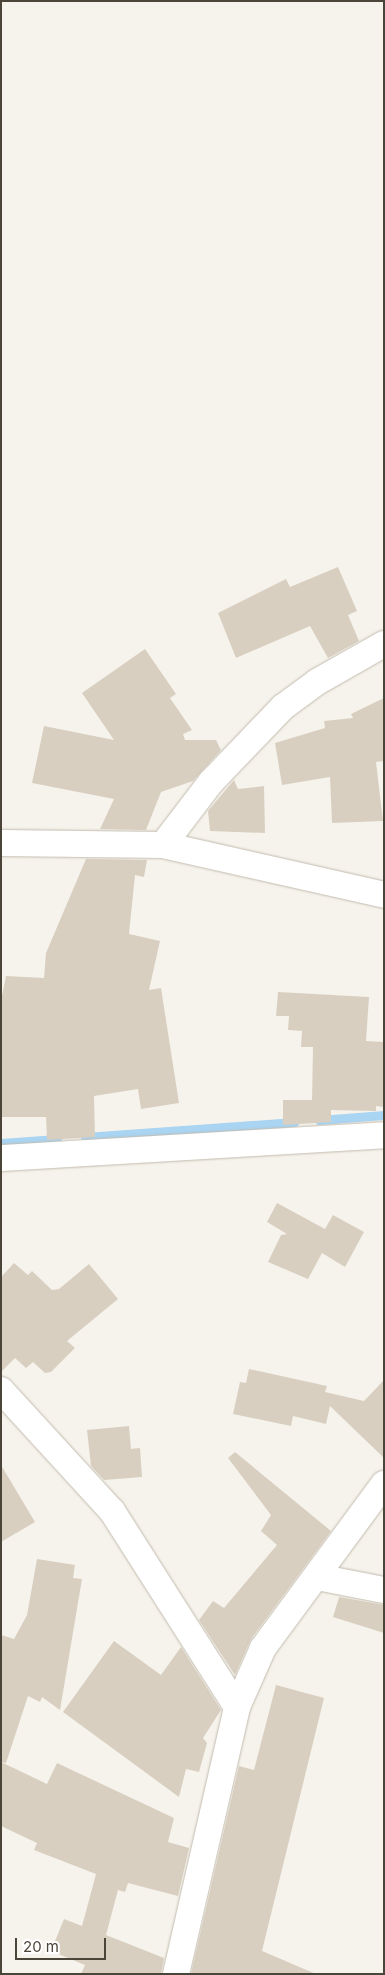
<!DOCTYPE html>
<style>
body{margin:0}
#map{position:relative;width:385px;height:1975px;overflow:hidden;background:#f6f3ec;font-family:Inter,sans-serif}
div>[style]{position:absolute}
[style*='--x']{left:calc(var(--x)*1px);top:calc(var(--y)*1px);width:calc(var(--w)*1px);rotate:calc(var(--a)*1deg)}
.stream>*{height:9px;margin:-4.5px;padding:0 4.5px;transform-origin:4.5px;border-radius:4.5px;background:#a9d4f2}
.building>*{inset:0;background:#d8cfc1}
.roads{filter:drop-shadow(0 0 1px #c2bbae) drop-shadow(0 0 1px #c2bbae)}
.minor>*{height:26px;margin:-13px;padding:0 13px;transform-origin:13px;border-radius:13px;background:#fff}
span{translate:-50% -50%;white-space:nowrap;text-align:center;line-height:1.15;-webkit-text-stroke:4.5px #fff;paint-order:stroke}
.frame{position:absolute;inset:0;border:2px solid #4b4439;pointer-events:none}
.scale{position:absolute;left:15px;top:1938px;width:91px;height:22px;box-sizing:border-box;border:2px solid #4b4439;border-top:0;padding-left:6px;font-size:15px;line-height:18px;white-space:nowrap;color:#4b4439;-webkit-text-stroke:4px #fff;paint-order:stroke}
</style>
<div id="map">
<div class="stream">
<div style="--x:319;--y:1120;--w:65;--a:-4.4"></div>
<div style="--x:85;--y:1137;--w:210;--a:-4.1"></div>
<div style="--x:1;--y:1143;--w:56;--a:-4.1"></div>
</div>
<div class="building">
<div style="clip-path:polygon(338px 567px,357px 611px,348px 615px,359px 641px,328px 658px,310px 626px,236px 658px,218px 613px,286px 579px,290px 587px)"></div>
<div style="clip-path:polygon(145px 649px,176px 694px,170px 698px,192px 730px,183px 734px,185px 740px,216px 740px,221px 750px,193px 781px,161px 792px,146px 830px,100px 829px,114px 799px,32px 783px,44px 726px,114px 740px,82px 693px)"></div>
<div style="clip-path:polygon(384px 698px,384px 761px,376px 762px,383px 821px,332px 823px,330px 777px,282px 785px,275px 743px,325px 728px,324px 721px,353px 718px,351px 714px)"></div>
<div style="clip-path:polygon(234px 780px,238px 789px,264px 786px,265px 833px,210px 831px,208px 811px)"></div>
<div style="clip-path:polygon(86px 859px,147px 860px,144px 877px,135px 875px,129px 934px,160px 941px,149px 990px,161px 988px,179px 1103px,141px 1109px,138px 1089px,94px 1096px,95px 1137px,47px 1140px,46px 1117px,1px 1117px,1px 1001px,6px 976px,44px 978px,46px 953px)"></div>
<div style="clip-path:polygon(278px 992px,369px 997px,366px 1041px,384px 1042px,384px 1107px,376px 1106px,376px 1111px,331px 1110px,331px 1122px,283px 1125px,283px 1100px,312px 1100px,313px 1047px,301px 1047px,302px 1031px,288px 1030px,289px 1016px,276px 1016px)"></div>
<div style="clip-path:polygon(277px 1203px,325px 1229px,333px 1215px,364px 1232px,345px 1267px,322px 1253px,308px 1279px,268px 1262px,281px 1235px,287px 1234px,267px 1222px)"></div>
<div style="clip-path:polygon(14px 1263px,28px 1275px,32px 1271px,52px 1290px,59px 1289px,89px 1264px,118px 1299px,67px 1341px,75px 1348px,51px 1372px,45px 1373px,33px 1362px,26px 1368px,15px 1358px,1px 1372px,1px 1277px)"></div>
<div style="clip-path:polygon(249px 1369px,327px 1386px,325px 1392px,364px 1401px,384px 1380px,384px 1458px,330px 1406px,326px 1424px,293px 1416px,291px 1426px,233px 1414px,240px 1382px,246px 1383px)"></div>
<div style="clip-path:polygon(129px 1426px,131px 1449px,140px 1448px,142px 1477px,104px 1480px,91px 1466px,87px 1430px)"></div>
<div style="clip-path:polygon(235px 1452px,331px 1531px,251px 1639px,235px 1675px,199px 1620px,213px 1601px,224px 1608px,277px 1545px,261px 1531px,271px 1515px,228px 1458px)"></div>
<div style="clip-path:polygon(1px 1465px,35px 1522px,1px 1542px)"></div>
<div style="clip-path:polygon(37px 1559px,75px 1565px,73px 1578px,82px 1579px,60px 1710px,42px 1697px,40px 1702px,28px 1696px,6px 1763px,1px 1762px,1px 1635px,14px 1639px,27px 1615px)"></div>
<div style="clip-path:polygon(339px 1597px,384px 1605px,384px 1633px,333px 1617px)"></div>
<div style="clip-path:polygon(114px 1641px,161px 1675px,181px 1647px,221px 1710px,203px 1738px,207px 1743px,199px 1772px,186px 1769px,179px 1797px,63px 1712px)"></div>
<div style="clip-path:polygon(276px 1685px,324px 1698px,262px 1951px,316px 1974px,191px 1974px,239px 1766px,254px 1770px)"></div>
<div style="clip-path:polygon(1px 1762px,47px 1784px,57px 1763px,174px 1818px,168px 1842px,189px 1848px,178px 1896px,128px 1883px,125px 1892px,118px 1890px,106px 1935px,164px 1958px,161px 1974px,81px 1974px,85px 1965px,51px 1951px,64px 1919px,82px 1926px,96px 1874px,34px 1850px,37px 1843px,1px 1826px)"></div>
</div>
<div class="roads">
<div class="minor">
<div style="--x:1;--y:843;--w:162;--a:0.7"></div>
<div style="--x:163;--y:845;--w:227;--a:12.7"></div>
<div style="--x:163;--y:845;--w:79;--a:-52.7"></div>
<div style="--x:211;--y:782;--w:104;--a:-46.2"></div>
<div style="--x:283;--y:707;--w:42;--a:-36.3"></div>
<div style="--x:317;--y:682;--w:77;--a:-29.6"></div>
<div style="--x:1;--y:1158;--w:384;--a:-3.4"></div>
<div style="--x:1;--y:1390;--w:164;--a:47.5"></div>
<div style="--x:112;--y:1511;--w:232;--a:57.5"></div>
<div style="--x:317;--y:1577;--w:68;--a:11"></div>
<div style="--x:176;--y:1974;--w:274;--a:-77.1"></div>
<div style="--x:237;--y:1707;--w:64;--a:-66.2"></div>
<div style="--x:263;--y:1648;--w:204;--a:-53.6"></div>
</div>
</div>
<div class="frame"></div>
<div class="scale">20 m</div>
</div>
